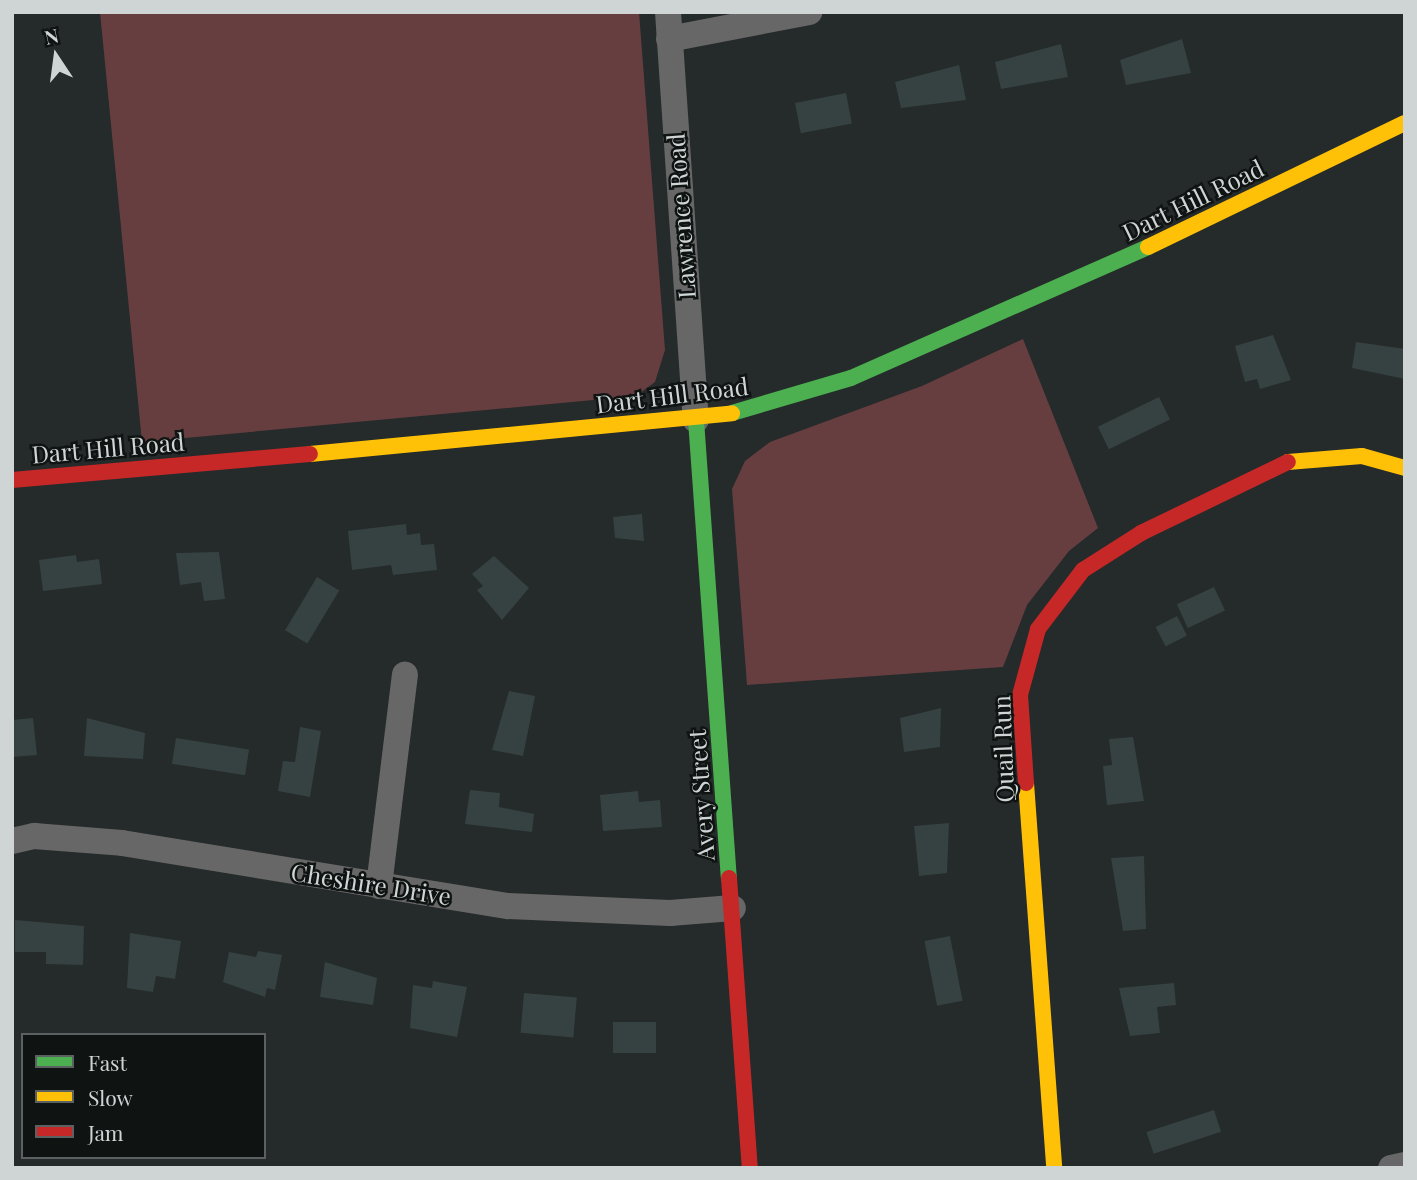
<!DOCTYPE html>
<style>
body{margin:0}
#map{position:relative;width:1417px;height:1180px;overflow:hidden;background:#252a2a;font-family:"Playfair Display",serif}
div>[style]{position:absolute}
[style*='--x']{left:calc(var(--x)*1px);top:calc(var(--y)*1px);width:calc(var(--w)*1px);rotate:calc(var(--a)*1deg)}
.green>*{inset:0;background:#663e40}
.building>*{inset:0;background:#364241;transform-origin:0 0}
.street>*{height:26px;margin:-13px;padding:0 13px;transform-origin:13px;border-radius:13px;background:#686767}
.fast>*{height:16px;margin:-8px;padding:0 8px;transform-origin:8px;border-radius:8px;background:#4caf50}
.slow>*{height:16px;margin:-8px;padding:0 8px;transform-origin:8px;border-radius:8px;background:#ffc107}
.jam>*{height:16px;margin:-8px;padding:0 8px;transform-origin:8px;border-radius:8px;background:#c62828}
span{translate:-50% -50%;white-space:nowrap;text-align:center;line-height:1.15;-webkit-text-stroke:5px #0f1413;paint-order:stroke}
.street-label{font-size:24px;color:#ced5d4}
.frame{position:absolute;inset:0;border:14px solid #ced5d4;pointer-events:none}
.legend{position:absolute;left:21px;top:1033px;width:245px;height:126px;box-sizing:border-box;background:#0f1413;border:2px solid #5b6160;margin:0;padding:9px 12px;list-style:none;font-size:21px;color:#ced5d4}
.legend li{display:flex;align-items:center;gap:14px;height:35px}
.legend b{width:35px;border:2px solid #5b6160}
.north{position:absolute;left:21px;top:21px;width:70px;height:70px;-webkit-text-stroke:5px #0f1413;paint-order:stroke;rotate:347deg;font-size:19px;font-weight:700;line-height:28px;text-align:center;color:#ced5d4}
.north::after{content:'';display:block;margin:auto;width:24px;height:32px;background:#ced5d4;clip-path:polygon(50% 0,100% 100%,50% 72%,0 100%)}
</style>
<div id="map">
<div class="green">
<div style="clip-path:polygon(100px 12px,639px 12px,665px 350px,655px 382px,636px 396px,142px 442px)"></div>
<div style="clip-path:polygon(1023px 339px,1098px 528px,1069px 551px,1027px 605px,1003px 667px,747px 685px,732px 489px,745px 461px,770px 442px,922px 386px)"></div>
</div>
<div class="building">
<div style="clip-path:polygon(1182px 39px,1191px 73px,1126px 85px,1120px 60px)"></div>
<div style="clip-path:polygon(1061px 44px,1068px 77px,1001px 89px,995px 62px)"></div>
<div style="clip-path:polygon(959px 65px,966px 100px,901px 108px,895px 82px)"></div>
<div style="left:846px;top:93px;width:31px;height:52px;rotate:79deg"></div>
<div style="clip-path:polygon(1273px 335px,1291px 380px,1260px 389px,1257px 379px,1245px 382px,1235px 346px)"></div>
<div style="clip-path:polygon(1356px 342px,1405px 349px,1405px 379px,1352px 368px)"></div>
<div style="left:1159px;top:397px;width:25px;height:68px;rotate:64deg"></div>
<div style="clip-path:polygon(642px 514px,644px 541px,615px 538px,613px 517px)"></div>
<div style="clip-path:polygon(406px 524px,407px 535px,420px 533px,421px 545px,434px 544px,437px 570px,393px 575px,391px 565px,352px 570px,348px 531px)"></div>
<div style="clip-path:polygon(219px 552px,225px 599px,204px 601px,201px 582px,180px 585px,176px 553px)"></div>
<div style="clip-path:polygon(76px 555px,77px 562px,99px 559px,102px 584px,43px 591px,39px 560px)"></div>
<div style="clip-path:polygon(494px 556px,529px 588px,502px 620px,477px 590px,483px 586px,472px 574px)"></div>
<div style="left:317px;top:577px;width:26px;height:62px;rotate:31deg"></div>
<div style="left:1214px;top:587px;width:26px;height:41px;rotate:65deg"></div>
<div style="left:1177px;top:616px;width:22px;height:24px;rotate:63deg"></div>
<div style="clip-path:polygon(509px 691px,535px 696px,523px 756px,492px 750px)"></div>
<div style="clip-path:polygon(941px 708px,940px 747px,904px 752px,900px 718px)"></div>
<div style="clip-path:polygon(33px 718px,37px 755px,12px 757px,12px 720px)"></div>
<div style="clip-path:polygon(87px 718px,145px 733px,143px 759px,84px 756px)"></div>
<div style="clip-path:polygon(300px 727px,321px 731px,310px 797px,278px 791px,283px 761px,295px 762px)"></div>
<div style="clip-path:polygon(1133px 737px,1144px 801px,1107px 805px,1103px 766px,1112px 765px,1109px 739px)"></div>
<div style="left:176px;top:738px;width:74px;height:26px;rotate:9deg"></div>
<div style="clip-path:polygon(470px 790px,500px 793px,499px 807px,534px 814px,532px 832px,465px 824px)"></div>
<div style="clip-path:polygon(638px 791px,639px 802px,660px 800px,662px 827px,603px 831px,600px 795px)"></div>
<div style="clip-path:polygon(949px 823px,947px 873px,919px 876px,914px 826px)"></div>
<div style="clip-path:polygon(1144px 856px,1146px 929px,1123px 931px,1111px 858px)"></div>
<div style="clip-path:polygon(15px 920px,84px 926px,83px 965px,46px 964px,46px 952px,15px 952px)"></div>
<div style="clip-path:polygon(130px 933px,181px 941px,175px 979px,156px 976px,153px 992px,127px 988px)"></div>
<div style="left:950px;top:936px;width:66px;height:26px;rotate:79deg"></div>
<div style="clip-path:polygon(258px 951px,282px 955px,275px 990px,267px 988px,265px 997px,223px 982px,229px 952px,256px 957px)"></div>
<div style="clip-path:polygon(325px 962px,377px 978px,373px 1005px,320px 997px)"></div>
<div style="clip-path:polygon(433px 981px,467px 987px,457px 1037px,410px 1028px,413px 985px,432px 988px)"></div>
<div style="clip-path:polygon(1174px 983px,1176px 1005px,1157px 1007px,1160px 1033px,1130px 1036px,1119px 988px)"></div>
<div style="left:524px;top:993px;width:53px;height:40px;rotate:5deg"></div>
<div style="left:656px;top:1022px;width:31px;height:43px;rotate:90deg"></div>
<div style="left:1214px;top:1110px;width:23px;height:71px;rotate:72deg"></div>
</div>
<div class="street">
<div style="--x:668;--y:12;--w:409;--a:86.1"></div>
<div style="--x:669;--y:39;--w:143;--a:-10.9"></div>
<div style="--x:12;--y:841;--w:23;--a:-13"></div>
<div style="--x:34;--y:836;--w:88;--a:4.5"></div>
<div style="--x:122;--y:843;--w:391;--a:9.3"></div>
<div style="--x:508;--y:906;--w:162;--a:2.5"></div>
<div style="--x:670;--y:913;--w:63;--a:-4.5"></div>
<div style="--x:379;--y:886;--w:213;--a:-83"></div>
<div style="--x:1391;--y:1168;--w:14;--a:-12"></div>
</div>
<div class="fast">
<div style="--x:732;--y:413;--w:124;--a:-16.4"></div>
<div style="--x:851;--y:378;--w:325;--a:-23.8"></div>
<div style="--x:696;--y:420;--w:459;--a:85.9"></div>
</div>
<div class="slow">
<div style="--x:1148;--y:247;--w:285;--a:-25.8"></div>
<div style="--x:310;--y:454;--w:424;--a:-5.5"></div>
<div style="--x:1288;--y:462;--w:74;--a:-4.6"></div>
<div style="--x:1362;--y:456;--w:45;--a:15.6"></div>
<div style="--x:1026;--y:783;--w:386;--a:85.8"></div>
</div>
<div class="jam">
<div style="--x:12;--y:480;--w:299;--a:-5"></div>
<div style="--x:1026;--y:783;--w:88;--a:-93.9"></div>
<div style="--x:1020;--y:695;--w:68;--a:-74.7"></div>
<div style="--x:1038;--y:629;--w:74;--a:-52.7"></div>
<div style="--x:1083;--y:570;--w:69;--a:-32.5"></div>
<div style="--x:1141;--y:533;--w:163;--a:-25.8"></div>
<div style="--x:729;--y:878;--w:291;--a:85.9"></div>
</div>
<div class="street-label">
<span style="left:1193px;top:200px;rotate:-26deg">Dart Hill Road</span>
<span style="left:681px;top:216px;rotate:-94deg">Lawrence Road</span>
<span style="left:672px;top:395px;rotate:-7deg">Dart Hill Road</span>
<span style="left:108px;top:448px;rotate:-5deg">Dart Hill Road</span>
<span style="left:1003px;top:749px;rotate:-92deg">Quail Run</span>
<span style="left:701px;top:795px;rotate:-94deg">Avery Street</span>
<span style="left:371px;top:884px;rotate:9deg">Cheshire Drive</span>
</div>
<div class="frame"></div>
<ul class="legend">
<li><b style="height:9px;background:#4caf50"></b>Fast</li>
<li><b style="height:9px;background:#ffc107"></b>Slow</li>
<li><b style="height:9px;background:#c62828"></b>Jam</li>
</ul>
<div class="north">N</div>
</div>
